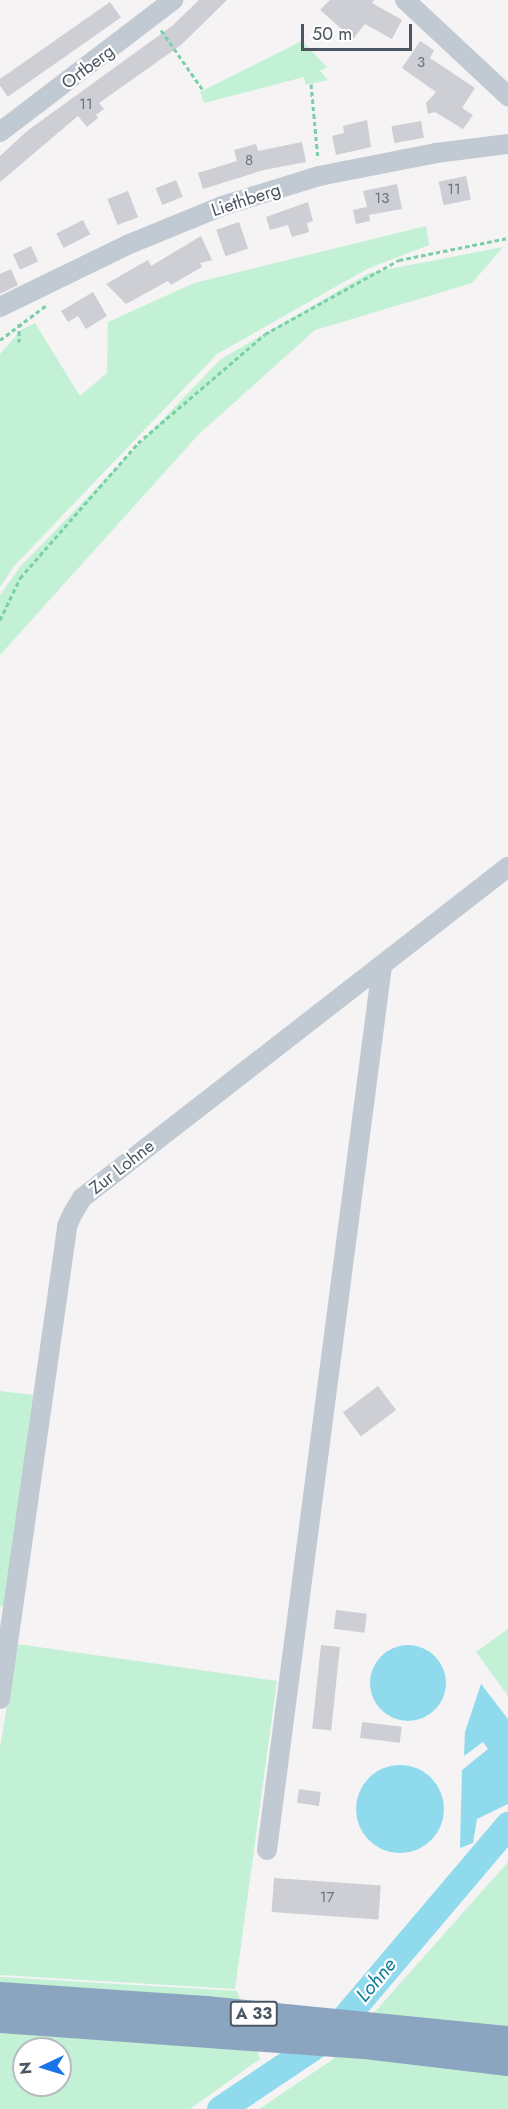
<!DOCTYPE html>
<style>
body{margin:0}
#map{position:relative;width:508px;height:2109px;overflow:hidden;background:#f5f3f3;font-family:Jost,sans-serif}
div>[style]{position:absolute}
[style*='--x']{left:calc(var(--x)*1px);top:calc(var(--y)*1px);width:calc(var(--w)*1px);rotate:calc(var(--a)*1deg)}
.green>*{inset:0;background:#c3f1d5}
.water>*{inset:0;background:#90daee}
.round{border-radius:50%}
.river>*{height:27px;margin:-13.5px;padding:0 13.5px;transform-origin:13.5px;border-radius:13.5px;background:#90daee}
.building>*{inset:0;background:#cdcfd5;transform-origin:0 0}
.path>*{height:3px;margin-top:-1.5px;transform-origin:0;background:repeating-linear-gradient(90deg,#7ad0a6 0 4.5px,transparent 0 7.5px)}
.minor>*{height:20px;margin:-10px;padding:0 10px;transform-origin:10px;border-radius:10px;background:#c1cad2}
.highway>*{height:28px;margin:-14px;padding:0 14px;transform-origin:14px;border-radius:14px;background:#8ba5c1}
span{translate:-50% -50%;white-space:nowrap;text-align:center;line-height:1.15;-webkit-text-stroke:4.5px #fff;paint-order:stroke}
.number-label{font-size:15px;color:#6b747e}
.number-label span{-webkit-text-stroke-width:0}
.shield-label span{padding:2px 4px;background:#fff;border:2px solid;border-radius:4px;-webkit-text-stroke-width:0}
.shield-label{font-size:16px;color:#4a5661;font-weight:700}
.street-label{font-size:18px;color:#4a5661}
.water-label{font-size:20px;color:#0c7c9b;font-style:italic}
.north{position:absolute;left:12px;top:2037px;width:60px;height:60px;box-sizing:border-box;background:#fff;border:2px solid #b7bbc0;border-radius:50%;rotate:266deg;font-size:16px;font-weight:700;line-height:24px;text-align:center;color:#4a5661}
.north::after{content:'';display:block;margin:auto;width:21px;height:27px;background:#1a73e8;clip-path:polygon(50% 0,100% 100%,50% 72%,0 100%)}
.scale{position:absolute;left:301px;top:24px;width:111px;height:27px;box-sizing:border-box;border:3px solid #4a5661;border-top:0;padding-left:8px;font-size:18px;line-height:21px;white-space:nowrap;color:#4a5661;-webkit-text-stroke:4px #fff;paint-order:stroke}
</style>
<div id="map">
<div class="green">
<div style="clip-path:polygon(302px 41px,327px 67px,320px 71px,328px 80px,306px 85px,304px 77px,204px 103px,200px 92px)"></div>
<div style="clip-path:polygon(426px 226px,429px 245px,367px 269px,217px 354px,15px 565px,0 587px,0 354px,21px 330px,35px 323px,80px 396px,107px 373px,108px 322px,194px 283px)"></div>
<div style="clip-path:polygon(503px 247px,472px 283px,315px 330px,199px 434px,0 655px,0 595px,20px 567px,221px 359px,369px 273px)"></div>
<div style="clip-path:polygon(0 1391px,33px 1395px,5px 1607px,0 1606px)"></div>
<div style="clip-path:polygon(508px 1629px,508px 1696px,476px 1652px)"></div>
<div style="clip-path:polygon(17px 1644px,277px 1681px,235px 1989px,0 1975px,0 1748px)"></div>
<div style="clip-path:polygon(508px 1862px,508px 2109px,259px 2109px,332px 2060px)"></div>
<div style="clip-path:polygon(evenodd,0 1977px,237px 1991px,260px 2059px,190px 2109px,0 2109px,0 1977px,24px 2049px,60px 2049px,60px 2085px,24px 2085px,24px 2049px)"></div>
</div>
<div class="water">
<div class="round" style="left:370px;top:1645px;width:76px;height:76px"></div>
<div style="clip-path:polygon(481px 1684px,508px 1719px,508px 1804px,477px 1819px,473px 1843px,460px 1848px,462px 1770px,488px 1749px,483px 1742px,464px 1756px,465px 1732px)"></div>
<div class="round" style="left:356px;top:1765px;width:88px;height:88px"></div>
</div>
<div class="river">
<div style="--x:220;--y:2109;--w:131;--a:-33.8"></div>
<div style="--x:329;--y:2036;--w:277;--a:-49.7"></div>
</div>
<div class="building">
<div style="clip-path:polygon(199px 0,227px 0,181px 45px,99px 103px,104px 109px,96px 115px,98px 118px,87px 127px,78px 116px,0 182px,0 156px,27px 131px,172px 26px)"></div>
<div style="clip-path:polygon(330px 0,374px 0,372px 3px,402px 20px,392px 39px,365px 24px,353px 39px,320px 10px)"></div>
<div style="left:110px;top:2px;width:19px;height:138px;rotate:55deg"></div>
<div style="clip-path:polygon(420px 41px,434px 50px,430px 58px,475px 88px,462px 108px,473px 115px,463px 129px,435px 112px,428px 114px,426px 103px,436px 92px,402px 68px)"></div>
<div style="clip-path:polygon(367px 120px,371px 147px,336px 155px,332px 136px,344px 133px,343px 126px)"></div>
<div style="left:421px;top:121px;width:17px;height:30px;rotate:80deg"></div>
<div style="clip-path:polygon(302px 142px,306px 162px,264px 170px,203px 189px,198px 173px,237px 161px,234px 150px,256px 144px,258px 151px)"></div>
<div style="left:466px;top:176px;width:24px;height:28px;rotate:78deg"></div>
<div style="left:176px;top:180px;width:18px;height:22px;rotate:68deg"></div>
<div style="clip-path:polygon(397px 184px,402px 209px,369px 215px,370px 221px,356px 224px,353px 210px,367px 207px,363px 191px)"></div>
<div style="left:128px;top:191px;width:28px;height:22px;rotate:69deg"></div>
<div style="clip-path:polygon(308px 202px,313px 221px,307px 223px,309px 232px,292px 237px,288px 225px,270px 230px,266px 217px)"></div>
<div style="left:83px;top:220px;width:16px;height:30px;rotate:63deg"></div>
<div style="left:239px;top:222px;width:28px;height:24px;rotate:71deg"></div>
<div style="clip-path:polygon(201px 236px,212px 260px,200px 263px,202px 267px,171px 285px,168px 281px,126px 304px,106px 284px,148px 260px,151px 266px)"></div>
<div style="left:31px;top:246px;width:17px;height:20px;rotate:65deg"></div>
<div style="clip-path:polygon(11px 269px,18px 285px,0 294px,0 274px)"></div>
<div style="clip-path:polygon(93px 292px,107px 316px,86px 329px,78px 316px,68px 322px,61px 311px)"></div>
<div style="left:378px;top:1386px;width:30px;height:44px;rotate:53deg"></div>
<div style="left:336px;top:1610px;width:31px;height:19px;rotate:7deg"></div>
<div style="left:321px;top:1645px;width:19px;height:84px;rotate:6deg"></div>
<div style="left:362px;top:1722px;width:40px;height:16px;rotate:7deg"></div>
<div style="left:299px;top:1789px;width:22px;height:14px;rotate:8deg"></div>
<div style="left:274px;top:1878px;width:107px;height:34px;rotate:4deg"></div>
</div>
<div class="path">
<div style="--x:161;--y:30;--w:73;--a:55"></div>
<div style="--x:311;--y:84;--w:75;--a:84.7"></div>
<div style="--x:19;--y:323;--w:19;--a:90"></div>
<div style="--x:0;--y:340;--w:60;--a:-36.9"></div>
<div style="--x:0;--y:620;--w:47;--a:-64.5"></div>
<div style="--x:20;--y:578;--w:179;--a:-48.8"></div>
<div style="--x:138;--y:443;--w:167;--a:-40.6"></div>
<div style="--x:265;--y:334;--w:153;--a:-28.9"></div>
<div style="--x:399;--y:260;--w:111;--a:-11.4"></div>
</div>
<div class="minor">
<div style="--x:405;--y:0;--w:141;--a:43"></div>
<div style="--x:0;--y:132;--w:218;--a:-37.3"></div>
<div style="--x:0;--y:307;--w:141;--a:-26"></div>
<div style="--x:127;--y:245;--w:103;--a:-22.3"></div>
<div style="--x:222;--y:206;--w:102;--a:-17.2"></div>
<div style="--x:319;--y:176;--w:119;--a:-11.1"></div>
<div style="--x:436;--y:153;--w:73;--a:-7.1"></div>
<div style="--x:0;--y:1699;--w:478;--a:-81.9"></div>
<div style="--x:67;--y:1226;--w:14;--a:-65"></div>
<div style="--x:73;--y:1213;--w:17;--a:-59"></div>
<div style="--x:82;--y:1198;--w:23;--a:-38"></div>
<div style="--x:100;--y:1184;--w:517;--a:-37.85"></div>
<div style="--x:267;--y:1850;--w:891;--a:-82.59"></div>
</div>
<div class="highway">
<div style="--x:0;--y:1996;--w:206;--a:3.9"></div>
<div style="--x:206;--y:2010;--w:303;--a:5.7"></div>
<div style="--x:0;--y:2019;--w:375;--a:4.1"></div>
<div style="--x:374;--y:2046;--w:135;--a:6.8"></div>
</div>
<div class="number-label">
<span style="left:421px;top:63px">3</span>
<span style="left:86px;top:105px">11</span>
<span style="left:249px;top:161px">8</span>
<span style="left:454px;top:190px">11</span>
<span style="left:382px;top:199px">13</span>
<span style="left:327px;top:1898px">17</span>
</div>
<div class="shield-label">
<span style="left:254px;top:2014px">A 33</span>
</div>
<div class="street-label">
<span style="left:88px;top:67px;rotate:-37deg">Ortberg</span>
<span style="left:246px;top:200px;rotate:-18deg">Liethberg</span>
<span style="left:122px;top:1167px;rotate:-38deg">Zur Lohne</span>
</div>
<div class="water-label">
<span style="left:376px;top:1980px;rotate:-50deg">Lohne</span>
</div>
<div class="north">N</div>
<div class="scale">50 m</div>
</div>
